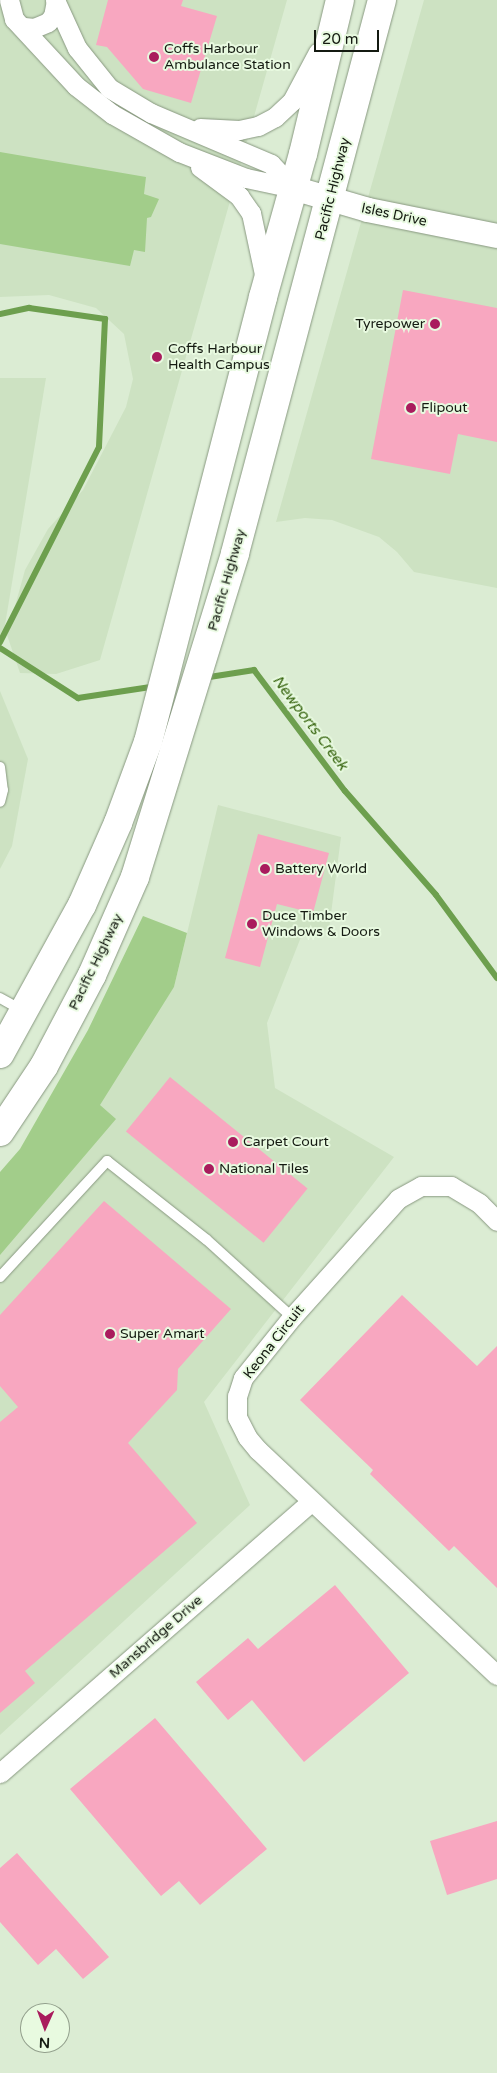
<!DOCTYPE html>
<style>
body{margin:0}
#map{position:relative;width:497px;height:2073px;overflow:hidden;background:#dbecd3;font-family:"Varela Round",sans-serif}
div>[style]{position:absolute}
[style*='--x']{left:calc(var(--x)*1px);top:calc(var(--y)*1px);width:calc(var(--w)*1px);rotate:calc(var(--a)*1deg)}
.built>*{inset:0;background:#cde2c2}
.green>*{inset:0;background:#a2cd8a}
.stream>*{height:6px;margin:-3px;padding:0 3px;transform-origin:3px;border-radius:3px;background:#6d9f4e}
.building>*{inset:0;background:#f8a7c0;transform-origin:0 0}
.roads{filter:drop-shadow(0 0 1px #889880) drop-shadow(0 0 1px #889880)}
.service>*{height:10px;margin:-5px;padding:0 5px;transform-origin:5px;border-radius:5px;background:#fff}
.minor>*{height:19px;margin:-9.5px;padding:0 9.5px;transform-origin:9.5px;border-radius:9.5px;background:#fff}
.tertiary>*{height:24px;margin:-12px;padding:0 12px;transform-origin:12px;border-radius:12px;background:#fff}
.trunk>*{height:28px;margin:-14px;padding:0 14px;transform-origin:14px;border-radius:14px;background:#fff}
.dots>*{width:14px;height:14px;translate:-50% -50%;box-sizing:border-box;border:2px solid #e8fae0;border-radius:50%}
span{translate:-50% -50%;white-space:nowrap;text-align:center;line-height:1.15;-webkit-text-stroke:4px #e8fae0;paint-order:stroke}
.poi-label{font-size:14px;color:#141a11}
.left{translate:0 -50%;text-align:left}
.right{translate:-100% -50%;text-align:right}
.street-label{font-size:14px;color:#141a11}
.water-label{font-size:15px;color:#35630d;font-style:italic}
.north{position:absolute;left:20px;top:2003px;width:50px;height:50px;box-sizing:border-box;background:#e8fae0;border:1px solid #93a08d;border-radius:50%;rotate:182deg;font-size:14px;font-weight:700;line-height:20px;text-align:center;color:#141a11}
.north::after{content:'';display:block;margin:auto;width:18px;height:22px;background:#a91c5d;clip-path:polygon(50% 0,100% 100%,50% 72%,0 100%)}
.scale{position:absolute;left:314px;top:30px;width:65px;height:22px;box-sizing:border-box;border:2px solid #141a11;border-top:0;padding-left:6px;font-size:15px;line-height:18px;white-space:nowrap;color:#141a11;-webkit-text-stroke:4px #e8fae0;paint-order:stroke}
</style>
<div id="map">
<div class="built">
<div style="clip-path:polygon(0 0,287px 0,100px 660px,56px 674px,20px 673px,7px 635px,25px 570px,48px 529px,83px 490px,126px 407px,133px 379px,124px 334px,96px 308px,49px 295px,0 297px)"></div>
<div style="clip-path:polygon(424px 0,497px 0,497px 588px,414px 572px,397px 552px,379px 537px,332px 520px,305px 518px,276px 522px)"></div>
<div style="clip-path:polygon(0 378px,46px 378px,0 655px)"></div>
<div style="clip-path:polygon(0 691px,28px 759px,12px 846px,0 869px)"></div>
<div style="clip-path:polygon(218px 805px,341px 837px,329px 929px,301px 937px,267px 1023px,275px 1088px,394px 1157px,204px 1402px,250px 1505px,0 1735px,0 1239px,174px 987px)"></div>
</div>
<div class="green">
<div style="clip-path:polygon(0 152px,146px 177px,144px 194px,159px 199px,151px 217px,147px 218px,145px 252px,134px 250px,130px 266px,0 244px)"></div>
<div style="clip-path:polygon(143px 916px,187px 933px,174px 987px,100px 1105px,116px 1119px,0 1255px,0 1172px,20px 1149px,88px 1030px)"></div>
</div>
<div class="stream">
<div style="--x:0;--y:314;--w:30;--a:-12"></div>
<div style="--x:29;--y:308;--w:77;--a:8.2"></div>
<div style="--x:105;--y:319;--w:128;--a:92.7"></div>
<div style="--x:99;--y:447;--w:219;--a:116.9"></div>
<div style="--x:0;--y:648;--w:93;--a:32.7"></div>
<div style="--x:78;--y:698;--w:80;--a:-8.6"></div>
<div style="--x:203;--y:678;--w:52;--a:-8.9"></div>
<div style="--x:254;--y:670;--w:151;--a:53.1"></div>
<div style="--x:345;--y:791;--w:138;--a:48.8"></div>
<div style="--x:436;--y:895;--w:103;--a:53.7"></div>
</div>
<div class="building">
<div style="clip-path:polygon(108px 0,183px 0,181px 6px,217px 16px,191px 103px,143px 89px,107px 47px,96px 45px)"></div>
<div style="clip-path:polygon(403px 290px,497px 308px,497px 442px,458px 434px,450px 474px,371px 459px)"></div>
<div style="clip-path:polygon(258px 834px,329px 853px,313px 913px,277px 904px,260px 967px,225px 958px)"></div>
<div style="left:170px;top:1077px;width:177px;height:70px;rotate:39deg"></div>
<div style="clip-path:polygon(104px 1201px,231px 1309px,178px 1369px,177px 1390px,128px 1443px,197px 1523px,25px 1671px,35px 1683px,0 1713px,0 1422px,18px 1407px,0 1386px,0 1315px)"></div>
<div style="clip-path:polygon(402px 1295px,477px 1366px,497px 1346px,497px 1588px,454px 1546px,449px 1551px,370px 1474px,373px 1470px,300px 1400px)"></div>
<div style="clip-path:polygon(335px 1585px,409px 1673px,304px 1762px,252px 1700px,228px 1720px,196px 1682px,248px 1638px,258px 1649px)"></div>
<div style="clip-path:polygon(155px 1718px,267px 1849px,200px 1905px,179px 1881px,161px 1896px,70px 1789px)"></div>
<div style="clip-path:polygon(497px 1821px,497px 1879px,447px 1895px,430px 1841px)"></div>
<div style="clip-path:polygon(17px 1853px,109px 1957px,83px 1979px,56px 1949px,38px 1965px,0 1922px,0 1868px)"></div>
</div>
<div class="roads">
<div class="service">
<div style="--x:0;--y:767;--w:23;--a:83"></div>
<div style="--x:3;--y:790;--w:12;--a:104"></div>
<div style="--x:0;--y:998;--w:25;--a:29"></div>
<div style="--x:0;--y:1277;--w:158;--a:-47.3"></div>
<div style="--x:107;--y:1161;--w:127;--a:38.3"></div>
<div style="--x:207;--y:1240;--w:115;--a:42.2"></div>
</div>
<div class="minor">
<div style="--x:9;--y:0;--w:20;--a:75"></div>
<div style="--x:14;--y:19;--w:91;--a:47.2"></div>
<div style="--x:76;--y:86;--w:46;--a:37.9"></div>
<div style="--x:112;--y:114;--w:77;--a:29.6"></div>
<div style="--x:179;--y:152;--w:72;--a:21.2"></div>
<div style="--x:246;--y:178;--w:48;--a:12"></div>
<div style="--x:55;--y:0;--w:53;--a:65.4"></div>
<div style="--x:77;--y:48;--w:51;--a:51.3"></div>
<div style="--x:109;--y:88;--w:49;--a:30.8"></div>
<div style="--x:151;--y:113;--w:130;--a:23"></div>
<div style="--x:271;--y:164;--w:33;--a:47"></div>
<div style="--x:24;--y:27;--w:10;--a:6"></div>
<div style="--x:34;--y:28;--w:15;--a:-23"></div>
<div style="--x:48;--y:22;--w:8;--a:-50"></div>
<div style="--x:53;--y:16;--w:15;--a:-79"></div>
<div style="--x:200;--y:128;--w:39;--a:3"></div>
<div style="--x:239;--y:130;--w:19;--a:-12"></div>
<div style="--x:258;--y:126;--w:19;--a:-28"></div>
<div style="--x:275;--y:117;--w:23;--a:-43"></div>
<div style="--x:292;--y:101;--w:55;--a:-62"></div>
<div style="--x:200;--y:167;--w:49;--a:36.6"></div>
<div style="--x:239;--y:196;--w:21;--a:55"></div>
<div style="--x:251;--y:213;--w:67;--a:78"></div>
<div style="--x:497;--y:1221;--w:25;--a:-135"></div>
<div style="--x:479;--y:1203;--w:33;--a:-149"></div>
<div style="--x:451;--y:1186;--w:30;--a:180"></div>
<div style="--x:421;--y:1186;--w:26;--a:151"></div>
<div style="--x:398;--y:1199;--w:159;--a:131.9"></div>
<div style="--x:292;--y:1317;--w:78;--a:128.8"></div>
<div style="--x:243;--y:1378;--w:19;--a:108"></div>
<div style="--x:237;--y:1396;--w:21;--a:90"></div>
<div style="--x:237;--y:1417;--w:22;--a:63"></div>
<div style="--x:247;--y:1437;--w:17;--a:50"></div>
<div style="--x:258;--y:1450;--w:328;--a:43.3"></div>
<div style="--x:0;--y:1773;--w:413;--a:-41.1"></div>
</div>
<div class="tertiary">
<div style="--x:293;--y:188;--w:78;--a:16.3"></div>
<div style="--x:368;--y:210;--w:132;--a:11.4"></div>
</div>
<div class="trunk">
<div style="--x:0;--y:1054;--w:170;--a:-61.2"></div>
<div style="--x:82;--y:905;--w:90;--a:-66.3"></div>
<div style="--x:118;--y:823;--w:86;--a:-69.7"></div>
<div style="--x:148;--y:742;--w:460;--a:-75.5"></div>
<div style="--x:263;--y:297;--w:148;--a:-74.4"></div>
<div style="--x:303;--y:154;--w:158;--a:-76.5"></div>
<div style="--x:0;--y:1132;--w:79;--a:-56.3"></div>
<div style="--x:44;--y:1066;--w:103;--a:-62.2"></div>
<div style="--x:92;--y:975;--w:107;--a:-66.3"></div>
<div style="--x:135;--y:877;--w:339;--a:-72.8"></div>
<div style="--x:235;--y:553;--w:572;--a:-75.11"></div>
</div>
</div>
<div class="dots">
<div style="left:154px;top:57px;background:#a91c5d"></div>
<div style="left:435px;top:324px;background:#a91c5d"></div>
<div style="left:157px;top:357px;background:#a91c5d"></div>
<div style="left:411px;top:408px;background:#a91c5d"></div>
<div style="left:265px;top:869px;background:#a91c5d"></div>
<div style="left:252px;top:924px;background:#a91c5d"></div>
<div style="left:233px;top:1142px;background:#a91c5d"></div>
<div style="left:209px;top:1169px;background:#a91c5d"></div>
<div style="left:110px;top:1334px;background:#a91c5d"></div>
</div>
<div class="poi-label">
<span class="left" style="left:164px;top:57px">Coffs Harbour<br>Ambulance Station</span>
<span class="right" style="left:425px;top:324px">Tyrepower</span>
<span class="left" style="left:168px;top:357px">Coffs Harbour<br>Health Campus</span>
<span class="left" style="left:421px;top:408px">Flipout</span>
<span class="left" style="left:275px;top:869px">Battery World</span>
<span class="left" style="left:262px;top:924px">Duce Timber<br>Windows &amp; Doors</span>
<span class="left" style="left:243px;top:1142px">Carpet Court</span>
<span class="left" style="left:219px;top:1169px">National Tiles</span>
<span class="left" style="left:120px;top:1334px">Super Amart</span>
</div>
<div class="street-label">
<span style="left:333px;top:189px;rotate:-76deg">Pacific Highway</span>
<span style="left:394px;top:215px;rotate:12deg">Isles Drive</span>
<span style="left:227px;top:580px;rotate:-74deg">Pacific Highway</span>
<span style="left:96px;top:962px;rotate:-64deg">Pacific Highway</span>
<span style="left:274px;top:1342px;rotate:-52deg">Keona Circuit</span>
<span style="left:156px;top:1637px;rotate:-41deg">Mansbridge Drive</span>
</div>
<div class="water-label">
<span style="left:310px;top:723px;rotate:53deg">Newports Creek</span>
</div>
<div class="north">N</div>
<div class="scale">20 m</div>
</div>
